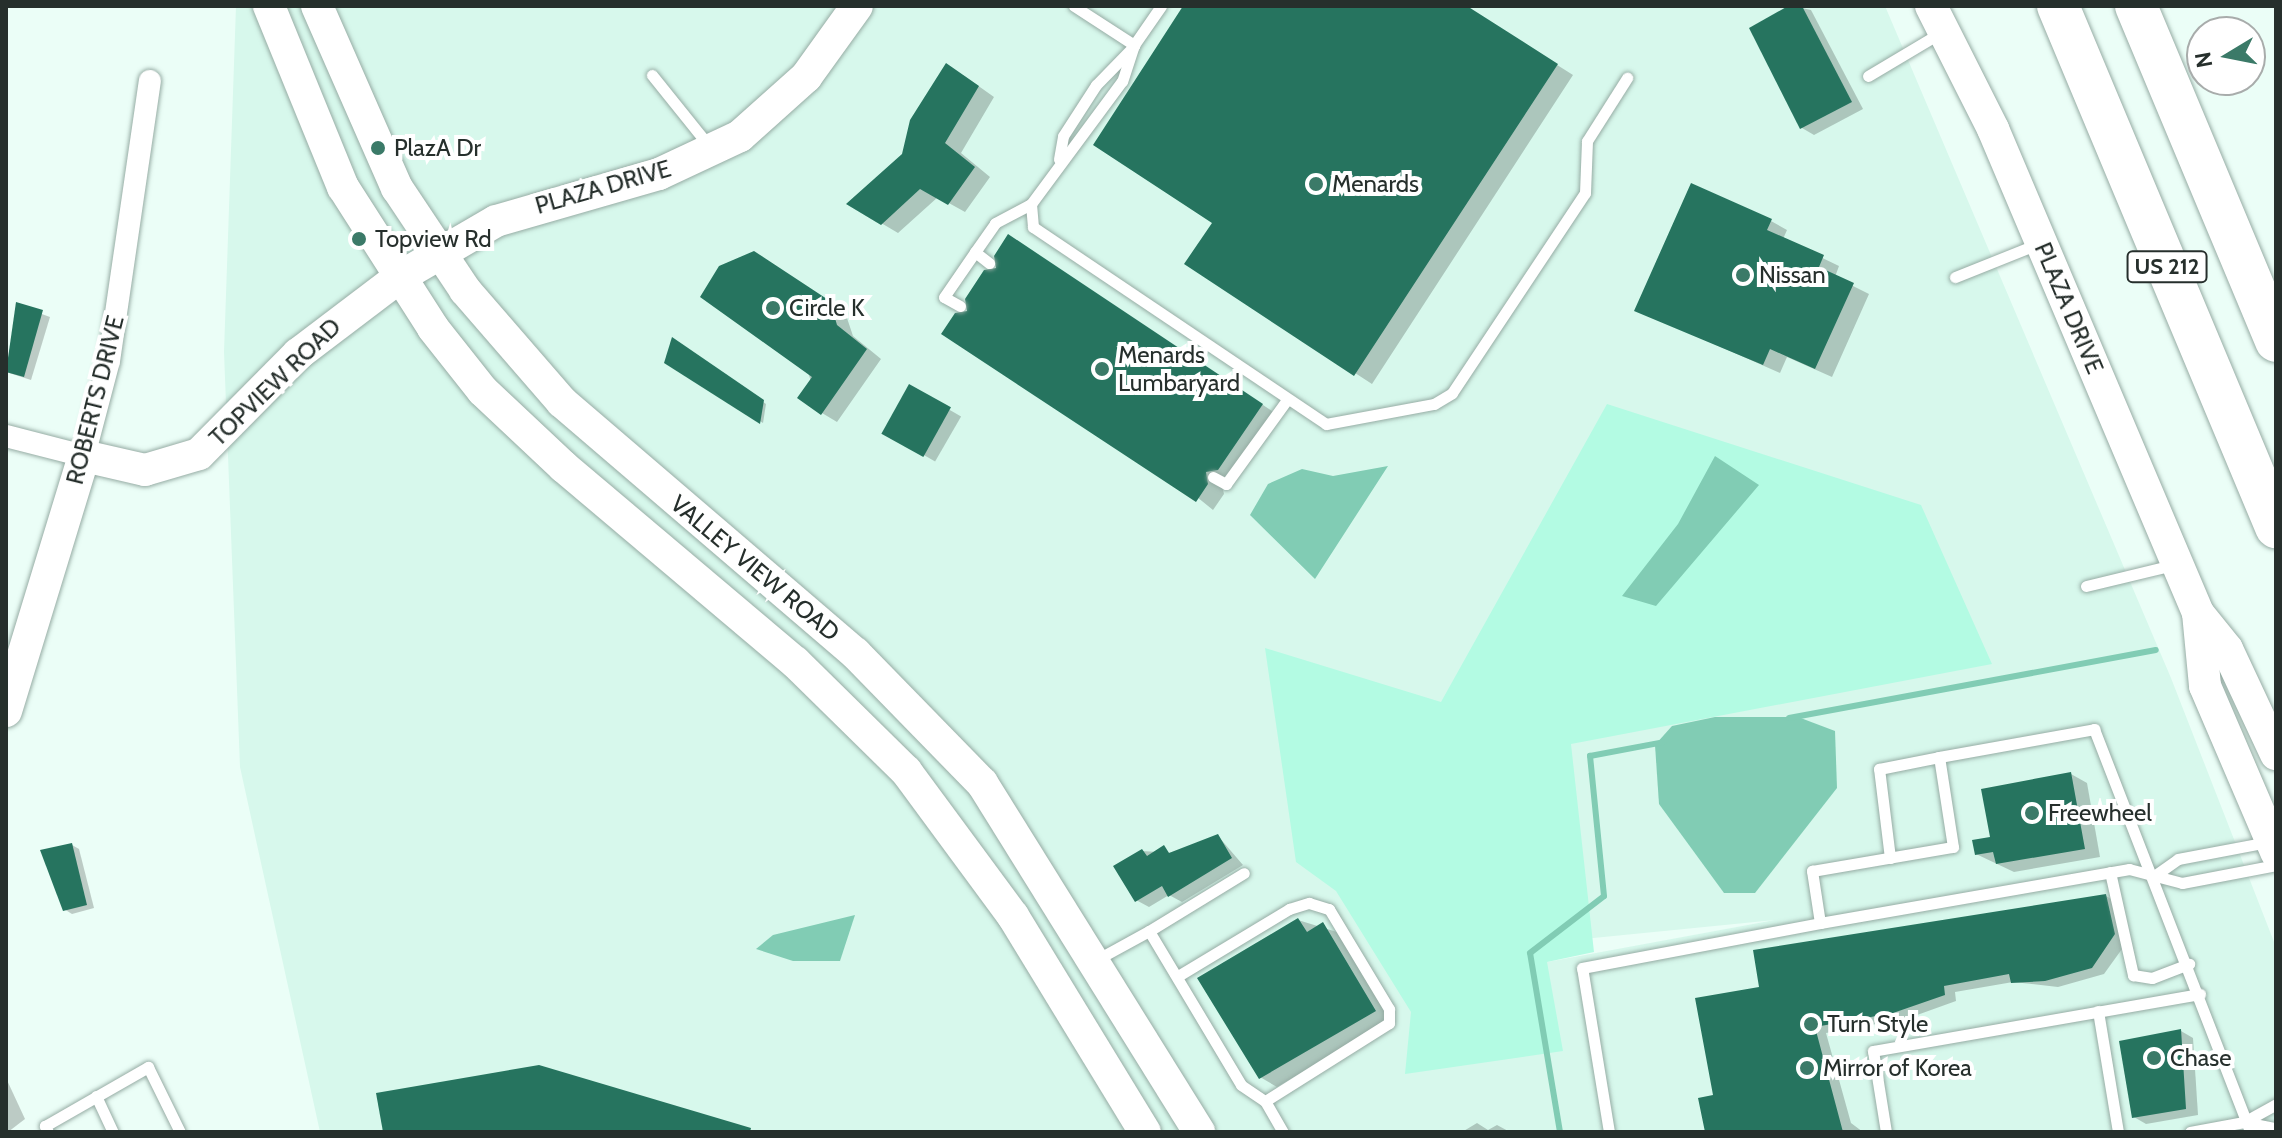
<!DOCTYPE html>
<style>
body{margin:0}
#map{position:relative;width:2282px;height:1138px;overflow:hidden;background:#ebfef7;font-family:Cabin,sans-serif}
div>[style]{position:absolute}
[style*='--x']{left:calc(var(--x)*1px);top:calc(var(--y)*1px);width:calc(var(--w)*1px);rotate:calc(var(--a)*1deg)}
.built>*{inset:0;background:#d7f8ec}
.green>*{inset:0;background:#b3fbe3}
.water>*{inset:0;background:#81ccb4}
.shadow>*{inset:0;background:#0003;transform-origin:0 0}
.stream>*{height:6px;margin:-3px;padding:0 3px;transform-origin:3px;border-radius:3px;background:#81ccb4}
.building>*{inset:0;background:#26745f;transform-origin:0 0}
.roads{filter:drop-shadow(0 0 2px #96aca4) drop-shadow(0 0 2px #96aca4)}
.lane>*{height:11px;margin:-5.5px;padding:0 5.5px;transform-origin:5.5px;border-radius:5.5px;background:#fff}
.street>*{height:22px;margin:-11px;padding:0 11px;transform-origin:11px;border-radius:11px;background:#fff}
.secondary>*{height:32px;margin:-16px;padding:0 16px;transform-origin:16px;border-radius:16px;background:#fff}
.highway>*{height:42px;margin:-21px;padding:0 21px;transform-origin:21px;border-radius:21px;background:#fff}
.dots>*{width:22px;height:22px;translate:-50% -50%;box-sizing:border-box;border:4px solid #fff;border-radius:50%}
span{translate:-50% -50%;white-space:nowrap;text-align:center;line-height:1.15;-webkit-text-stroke:8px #fff;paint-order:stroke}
.shield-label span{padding:2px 6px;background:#fff;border:2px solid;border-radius:6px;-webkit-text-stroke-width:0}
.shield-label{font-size:22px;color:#262f2c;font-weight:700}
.poi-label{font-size:24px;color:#262f2c}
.left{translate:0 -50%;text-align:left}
.street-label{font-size:24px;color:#262f2c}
.frame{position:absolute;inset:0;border:8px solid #262f2c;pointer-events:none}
.north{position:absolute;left:2186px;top:16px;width:80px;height:80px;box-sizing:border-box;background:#fff;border:2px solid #a8acab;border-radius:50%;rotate:260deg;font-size:22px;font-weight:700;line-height:32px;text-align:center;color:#262f2c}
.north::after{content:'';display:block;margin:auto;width:28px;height:36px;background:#3b7a68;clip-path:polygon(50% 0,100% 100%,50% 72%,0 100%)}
</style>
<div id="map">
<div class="built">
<div style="clip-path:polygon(evenodd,236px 6px,1885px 6px,2171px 678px,2276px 947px,2276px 1132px,320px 1132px,240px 767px,224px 352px,236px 6px,1775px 920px,1547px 962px,1543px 943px,1775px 920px)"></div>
</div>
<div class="green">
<div style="clip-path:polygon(1607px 404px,1921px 505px,1992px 664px,1571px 744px,1594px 952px,1547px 962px,1563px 1051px,1405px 1074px,1411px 1012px,1336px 891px,1296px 862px,1265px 648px,1441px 702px)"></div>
</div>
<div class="water">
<div style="clip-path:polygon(1715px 456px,1759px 485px,1656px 606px,1622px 596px,1678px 524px)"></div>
<div style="clip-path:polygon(1388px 466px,1315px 579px,1250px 515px,1268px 484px,1302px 469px,1333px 476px)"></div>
<div style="clip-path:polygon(1715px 717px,1798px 717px,1835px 731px,1837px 788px,1755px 893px,1724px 893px,1659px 804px,1655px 745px,1672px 726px)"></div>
<div style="clip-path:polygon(855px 915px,840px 961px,793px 961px,756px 949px,773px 935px)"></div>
</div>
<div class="shadow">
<div style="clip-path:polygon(1185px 6px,1464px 6px,1573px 75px,1372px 384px,1187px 264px,1215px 222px)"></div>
<div style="clip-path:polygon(1793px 6px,1811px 10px,1863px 109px,1814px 135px,1802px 128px,1752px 29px)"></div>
<div style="clip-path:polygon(963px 75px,994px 97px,961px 153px,990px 177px,965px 212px,938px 197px,898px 233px,849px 204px,903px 155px)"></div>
<div style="clip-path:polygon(1771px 221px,1787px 230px,1783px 239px,1839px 266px,1835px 277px,1869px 294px,1832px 377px,1787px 357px,1780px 373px,1637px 310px)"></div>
<div style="clip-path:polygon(1025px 246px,1278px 415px,1221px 481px,1224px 494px,1213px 510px,969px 312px)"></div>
<div style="clip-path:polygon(770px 263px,845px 312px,853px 336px,881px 359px,837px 422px,822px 413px)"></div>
<div style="clip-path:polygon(17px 305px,50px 317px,31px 380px,6px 372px)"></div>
<div style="clip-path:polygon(673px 340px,766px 404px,763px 423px,666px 363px)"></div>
<div style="left:910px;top:387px;width:59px;height:52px;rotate:30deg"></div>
<div style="clip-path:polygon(2071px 774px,2087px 783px,2100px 857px,2014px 872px,1976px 854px)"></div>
<div style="clip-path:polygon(1218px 836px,1243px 865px,1182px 902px,1169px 895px,1149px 907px,1136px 900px,1142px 851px,1174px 853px)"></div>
<div style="clip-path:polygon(72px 845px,79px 849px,94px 908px,72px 914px,64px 909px)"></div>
<div style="clip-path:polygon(2106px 896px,2118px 903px,2127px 942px,2104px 974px,2058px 987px,2013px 982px,1955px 992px,1956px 1001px,1906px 1019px,1826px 1033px,1851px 1123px,1863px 1132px,1709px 1132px,1715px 1097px,1762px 989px)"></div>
<div style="clip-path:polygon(1298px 920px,1340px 933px,1391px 1020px,1277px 1087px,1260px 1077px)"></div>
<div style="clip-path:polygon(2181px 1031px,2193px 1038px,2198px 1115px,2146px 1124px,2134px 1117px)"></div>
<div style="clip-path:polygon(6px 1078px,25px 1119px,8px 1132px,6px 1132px)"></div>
<div style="clip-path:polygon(1477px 1123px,1488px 1130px,1497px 1125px,1510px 1132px,1462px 1132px)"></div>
</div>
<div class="stream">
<div style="--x:1789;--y:718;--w:373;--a:-10.5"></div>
<div style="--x:1560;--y:1132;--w:181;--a:-99.5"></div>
<div style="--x:1530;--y:953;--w:93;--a:-37.6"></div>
<div style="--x:1604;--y:896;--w:141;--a:-95.7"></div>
<div style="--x:1590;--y:756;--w:75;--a:-10.7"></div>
</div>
<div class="building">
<div style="clip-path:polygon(1183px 6px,1467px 6px,1558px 64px,1354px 376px,1184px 264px,1212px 223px,1093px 145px)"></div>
<div style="clip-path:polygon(1788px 6px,1802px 6px,1852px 102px,1800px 129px,1749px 28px)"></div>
<div style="clip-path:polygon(946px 63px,979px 86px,945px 143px,975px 167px,948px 205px,920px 189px,881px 225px,846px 204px,902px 154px,910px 120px)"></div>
<div style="clip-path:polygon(1691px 183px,1772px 219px,1767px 230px,1824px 255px,1819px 267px,1854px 283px,1815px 369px,1770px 349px,1763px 365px,1634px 311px)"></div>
<div style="clip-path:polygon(1008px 234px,1263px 404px,1218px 470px,1206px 472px,1208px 484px,1196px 502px,941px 334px,955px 313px,967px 311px,965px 299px,984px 270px,996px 268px,994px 256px)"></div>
<div style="clip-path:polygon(754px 251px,830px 301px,837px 325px,867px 349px,821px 415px,797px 398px,812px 377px,700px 297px,719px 266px)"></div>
<div style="clip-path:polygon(16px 302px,43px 310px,24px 377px,6px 372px)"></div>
<div style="clip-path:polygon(672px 337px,764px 400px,760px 424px,664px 363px)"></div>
<div style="left:909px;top:384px;width:48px;height:57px;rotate:29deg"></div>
<div style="clip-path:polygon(2071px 772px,2085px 849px,1996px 864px,1993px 852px,1975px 855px,1972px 840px,1990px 837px,1981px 789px)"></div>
<div style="clip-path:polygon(1218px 834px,1232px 858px,1168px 897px,1162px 886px,1135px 902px,1113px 866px,1142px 849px,1147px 856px,1164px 845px,1169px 853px)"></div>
<div style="clip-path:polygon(72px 843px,87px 905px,63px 911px,40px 850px)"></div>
<div style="clip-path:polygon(2106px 894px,2115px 934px,2092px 968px,2045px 981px,2011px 983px,2009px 974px,1944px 986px,1945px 995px,1893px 1013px,1815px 1027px,1843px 1132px,1705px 1132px,1698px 1098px,1713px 1095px,1695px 998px,1759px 987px,1753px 950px)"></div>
<div style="clip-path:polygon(1298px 918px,1307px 932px,1323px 922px,1376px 1011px,1259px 1079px,1197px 978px)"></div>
<div style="clip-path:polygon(2181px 1029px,2186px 1109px,2132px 1118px,2119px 1041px)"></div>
<div style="clip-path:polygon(539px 1065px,751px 1128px,750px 1132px,383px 1132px,376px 1093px)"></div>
</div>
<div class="roads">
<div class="lane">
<div style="--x:1074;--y:6;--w:72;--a:33"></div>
<div style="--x:1161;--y:6;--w:47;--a:124.7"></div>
<div style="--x:1134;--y:45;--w:38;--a:108"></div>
<div style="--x:1122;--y:81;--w:153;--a:126.5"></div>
<div style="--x:1031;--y:204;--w:23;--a:85"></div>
<div style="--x:1033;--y:227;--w:353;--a:33.9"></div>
<div style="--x:1326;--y:424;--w:110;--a:-10.5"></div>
<div style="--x:1434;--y:404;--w:21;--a:-31"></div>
<div style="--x:1452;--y:393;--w:240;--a:-56.4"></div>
<div style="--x:1585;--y:193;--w:52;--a:-87.8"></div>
<div style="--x:1587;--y:141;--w:75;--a:-57.6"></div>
<div style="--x:652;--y:75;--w:91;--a:51.2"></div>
<div style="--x:1868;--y:76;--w:84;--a:-30.8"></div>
<div style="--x:1059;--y:159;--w:23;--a:-80"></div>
<div style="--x:1063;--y:136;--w:61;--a:-57.1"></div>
<div style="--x:1096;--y:85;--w:54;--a:-45.7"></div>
<div style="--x:975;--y:252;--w:18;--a:38"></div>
<div style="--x:1955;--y:277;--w:92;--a:-21.8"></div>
<div style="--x:960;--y:306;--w:18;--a:-151"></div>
<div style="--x:944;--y:297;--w:55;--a:-55.4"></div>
<div style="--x:975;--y:252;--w:35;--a:-55"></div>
<div style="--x:995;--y:223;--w:41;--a:-27.8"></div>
<div style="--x:1213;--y:477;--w:15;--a:28"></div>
<div style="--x:1226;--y:484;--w:102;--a:-54.1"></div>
<div style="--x:2086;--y:586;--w:89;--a:-13.6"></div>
<div style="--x:1890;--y:858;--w:90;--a:-97"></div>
<div style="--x:1879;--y:769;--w:61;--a:-11.3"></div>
<div style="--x:2110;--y:872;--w:106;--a:77.4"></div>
<div style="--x:2133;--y:975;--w:19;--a:9"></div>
<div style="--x:2152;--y:978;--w:40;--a:-21"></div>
<div style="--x:2154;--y:876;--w:29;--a:-35"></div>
<div style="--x:2178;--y:859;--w:92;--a:-10.7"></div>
<div style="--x:1820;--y:923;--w:314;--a:-9.9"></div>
<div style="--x:2129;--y:869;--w:55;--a:14.8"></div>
<div style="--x:2182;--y:883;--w:96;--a:-10.8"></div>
<div style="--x:1149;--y:931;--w:111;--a:-31.4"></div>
<div style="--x:1096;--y:960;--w:60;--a:-28.7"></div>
<div style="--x:1149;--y:931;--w:179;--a:59.1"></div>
<div style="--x:1241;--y:1085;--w:29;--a:34"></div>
<div style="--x:1265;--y:1101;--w:36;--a:60"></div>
<div style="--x:1178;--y:976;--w:130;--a:-31.1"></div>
<div style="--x:1289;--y:909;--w:21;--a:-17"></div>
<div style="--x:1309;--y:903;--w:21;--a:17"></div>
<div style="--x:1329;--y:909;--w:117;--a:59"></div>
<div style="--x:1389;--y:1009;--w:14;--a:90"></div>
<div style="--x:1389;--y:1023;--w:146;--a:147.8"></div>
<div style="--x:2098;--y:1011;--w:123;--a:80.6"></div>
<div style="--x:96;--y:1096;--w:40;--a:65"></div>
<div style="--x:2244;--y:1122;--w:37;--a:-29"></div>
<div style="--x:48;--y:1132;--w:7;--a:-117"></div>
<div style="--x:45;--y:1126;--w:119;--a:-29.8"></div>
<div style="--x:148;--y:1067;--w:72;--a:63.8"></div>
<div style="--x:1609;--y:1132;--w:166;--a:-99.3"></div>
<div style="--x:1582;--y:968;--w:242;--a:-10.7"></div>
<div style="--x:1820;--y:923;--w:53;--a:-98.7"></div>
<div style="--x:1812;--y:871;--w:143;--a:-9.7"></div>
<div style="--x:1953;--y:847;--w:91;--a:-98.8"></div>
<div style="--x:1939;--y:757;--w:158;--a:-10.2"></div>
<div style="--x:2094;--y:729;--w:432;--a:68.8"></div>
<div style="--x:1886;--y:1132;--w:82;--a:-99.1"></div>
<div style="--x:1873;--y:1051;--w:332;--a:-9.9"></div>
<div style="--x:2190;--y:1132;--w:55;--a:-10.5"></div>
<div style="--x:2244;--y:1122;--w:33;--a:11"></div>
</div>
<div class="street">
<div style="--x:6;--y:436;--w:81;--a:14.4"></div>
<div style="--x:84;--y:456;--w:98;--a:-75.3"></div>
<div style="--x:109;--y:361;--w:283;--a:-81.7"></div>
</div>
<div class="secondary">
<div style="--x:269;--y:6;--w:196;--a:67.8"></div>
<div style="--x:343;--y:187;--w:167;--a:57.4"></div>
<div style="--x:433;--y:328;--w:80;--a:51.6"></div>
<div style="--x:483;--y:391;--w:111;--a:43.2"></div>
<div style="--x:564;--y:467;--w:302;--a:40.2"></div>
<div style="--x:795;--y:662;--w:156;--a:44.5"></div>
<div style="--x:906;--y:771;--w:180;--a:53.6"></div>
<div style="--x:1013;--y:916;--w:253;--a:58.6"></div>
<div style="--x:317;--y:6;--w:199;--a:66.3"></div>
<div style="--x:397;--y:188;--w:123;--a:56.3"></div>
<div style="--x:465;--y:290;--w:148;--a:49.1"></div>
<div style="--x:562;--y:402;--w:386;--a:40.6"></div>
<div style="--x:855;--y:653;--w:182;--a:45.7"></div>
<div style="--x:982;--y:783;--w:411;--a:58.1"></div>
<div style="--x:1931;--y:6;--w:138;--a:63.2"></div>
<div style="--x:1993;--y:129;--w:526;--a:67.04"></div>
<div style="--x:2198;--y:613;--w:46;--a:51.1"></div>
<div style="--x:2227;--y:649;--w:116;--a:65"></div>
<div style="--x:2198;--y:613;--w:73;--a:84.5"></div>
<div style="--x:2205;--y:686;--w:181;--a:66.8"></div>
<div style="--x:6;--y:711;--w:267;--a:-73"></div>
<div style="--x:84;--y:456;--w:63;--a:12.9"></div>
<div style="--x:145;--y:470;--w:56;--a:-16.5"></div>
<div style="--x:199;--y:454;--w:141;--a:-45.3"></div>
<div style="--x:298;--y:354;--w:126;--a:-37.2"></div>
<div style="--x:398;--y:278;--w:113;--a:-30.2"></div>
<div style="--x:496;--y:221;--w:170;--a:-16.1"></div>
<div style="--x:659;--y:174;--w:89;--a:-25.1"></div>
<div style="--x:740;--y:136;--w:89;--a:-41.8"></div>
<div style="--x:806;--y:77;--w:87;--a:-54.3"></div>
</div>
<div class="highway">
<div style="--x:2058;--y:6;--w:565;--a:67.29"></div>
<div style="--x:2136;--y:6;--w:363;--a:67.3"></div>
</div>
</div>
<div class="dots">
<div style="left:378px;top:148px;background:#3b7a68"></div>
<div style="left:1316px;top:184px;background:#3b7a68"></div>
<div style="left:359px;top:239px;background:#3b7a68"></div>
<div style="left:1743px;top:275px;background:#3b7a68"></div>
<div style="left:773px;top:308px;background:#3b7a68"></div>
<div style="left:1102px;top:369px;background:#3b7a68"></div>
<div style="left:2032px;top:813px;background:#3b7a68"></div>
<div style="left:1811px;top:1024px;background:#3b7a68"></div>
<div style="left:2154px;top:1058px;background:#3b7a68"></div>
<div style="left:1807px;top:1068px;background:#3b7a68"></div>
</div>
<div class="shield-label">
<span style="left:2167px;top:267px">US 212</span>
</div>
<div class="poi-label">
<span class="left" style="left:394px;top:148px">PlazA Dr</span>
<span class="left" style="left:1332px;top:184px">Menards</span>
<span class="left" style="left:375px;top:239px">Topview Rd</span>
<span class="left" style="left:1759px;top:275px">Nissan</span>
<span class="left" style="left:789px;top:308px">Circle K</span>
<span class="left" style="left:1118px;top:369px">Menards<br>Lumbaryard</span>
<span class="left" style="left:2048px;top:813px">Freewheel</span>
<span class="left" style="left:1827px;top:1024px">Turn Style</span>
<span class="left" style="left:2170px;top:1058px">Chase</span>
<span class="left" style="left:1823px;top:1068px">Mirror of Korea</span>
</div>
<div class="street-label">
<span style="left:603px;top:187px;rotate:-16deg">PLAZA DRIVE</span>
<span style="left:2069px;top:308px;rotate:67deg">PLAZA DRIVE</span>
<span style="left:275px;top:382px;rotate:-44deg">TOPVIEW ROAD</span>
<span style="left:95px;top:400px;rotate:-76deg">ROBERTS DRIVE</span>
<span style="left:755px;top:568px;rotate:40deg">VALLEY VIEW ROAD</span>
</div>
<div class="frame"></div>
<div class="north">N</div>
</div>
